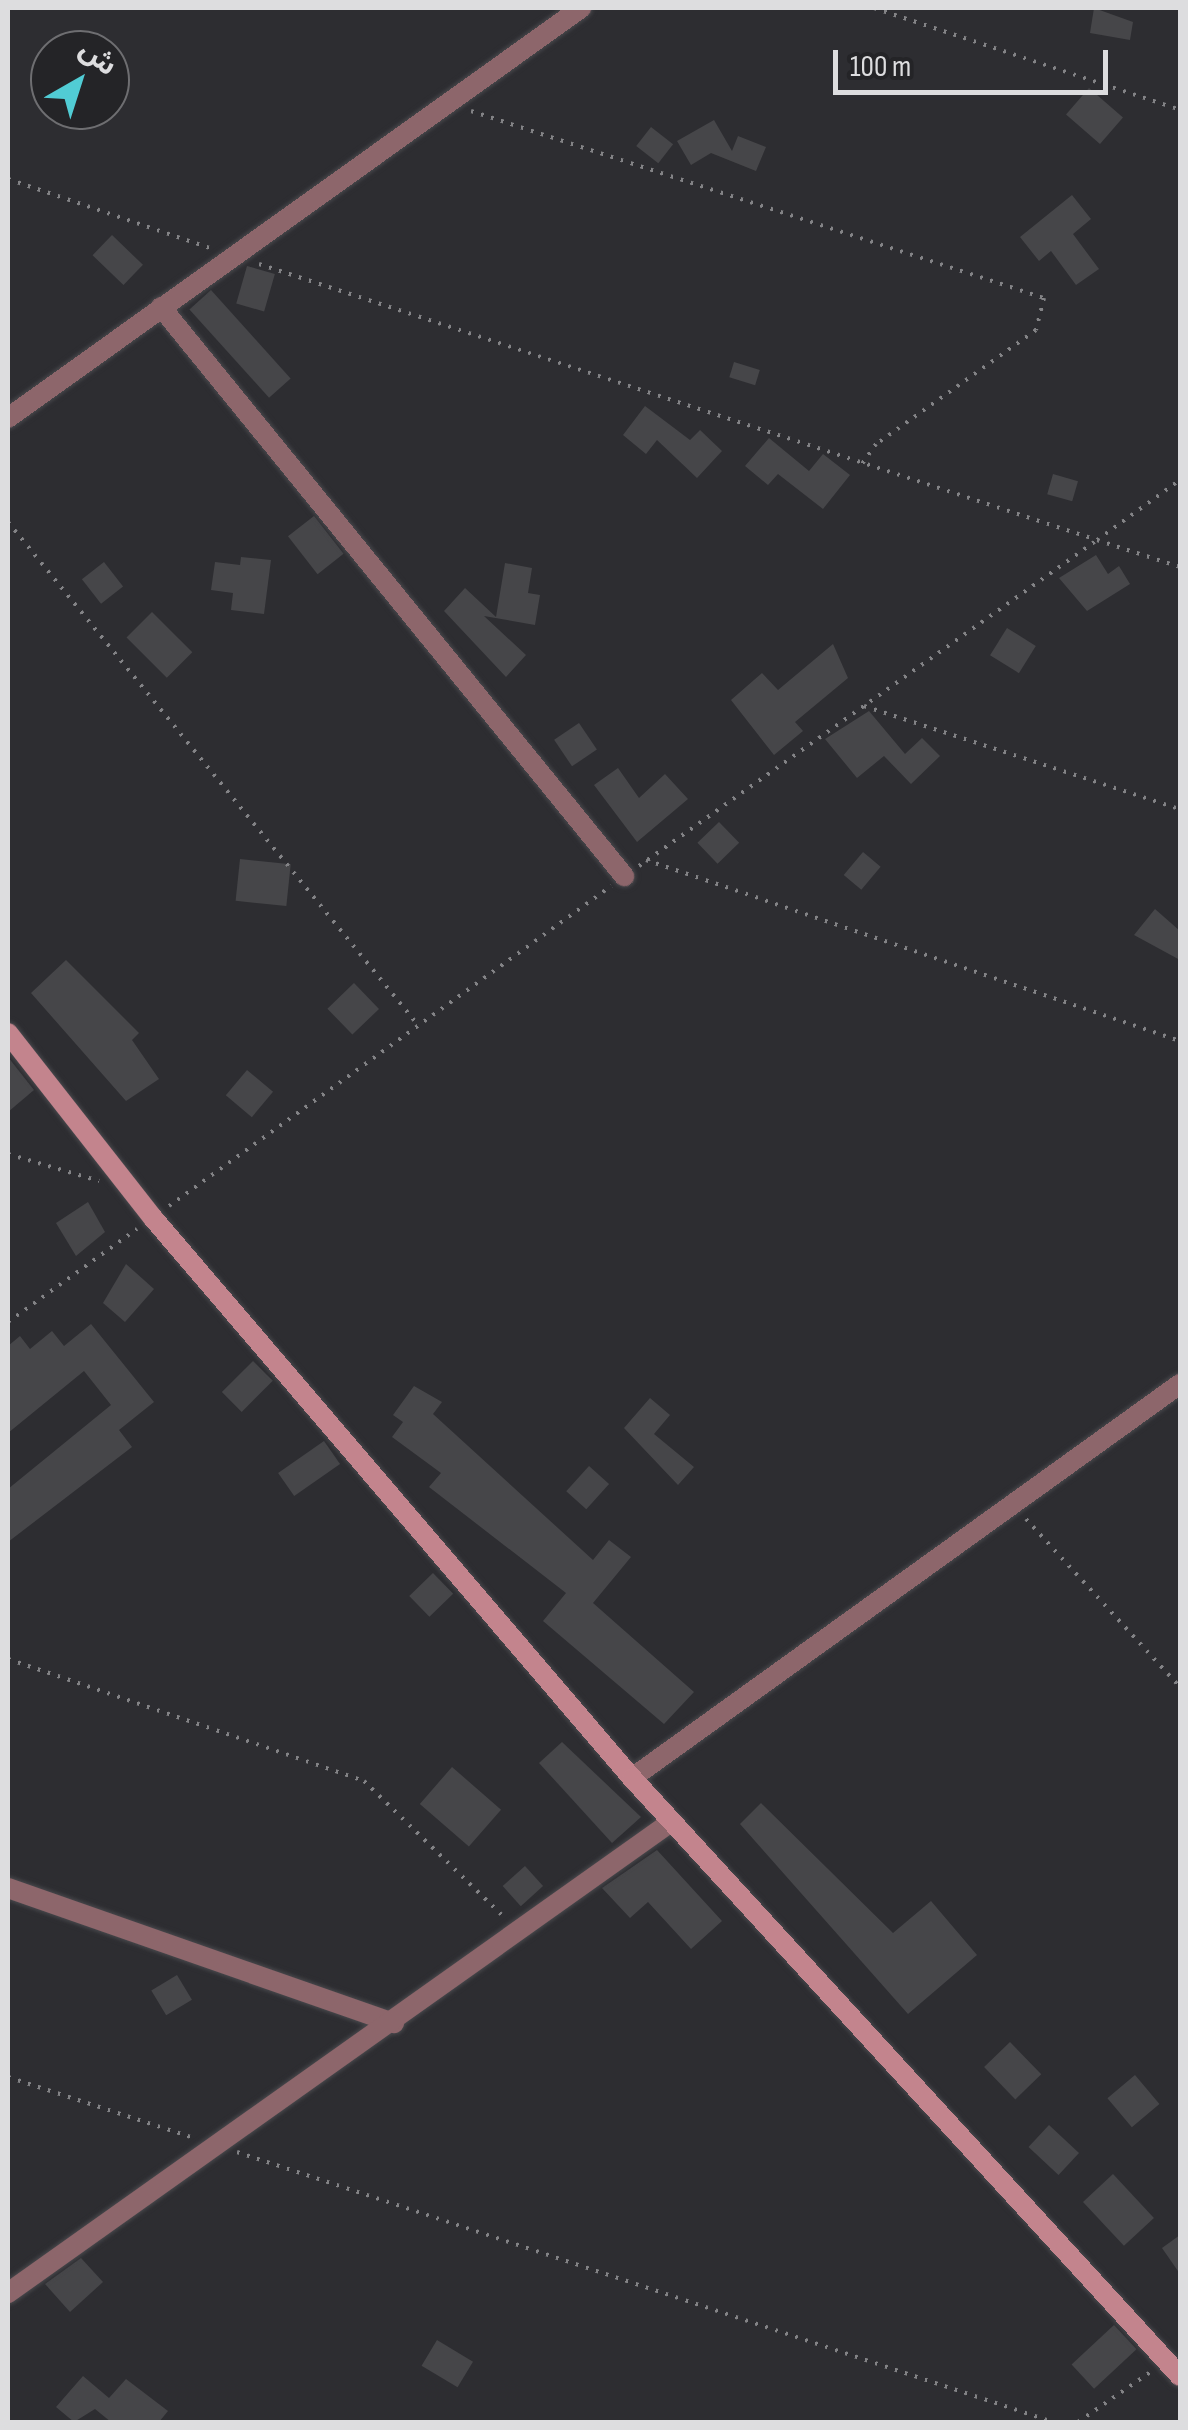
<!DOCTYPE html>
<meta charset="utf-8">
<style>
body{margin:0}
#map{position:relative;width:1188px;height:2430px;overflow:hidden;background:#2d2d31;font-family:"Sofia Sans Condensed","Noto Sans Arabic",sans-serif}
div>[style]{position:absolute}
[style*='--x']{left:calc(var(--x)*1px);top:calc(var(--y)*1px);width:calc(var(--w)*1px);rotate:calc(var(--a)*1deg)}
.building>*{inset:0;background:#464649;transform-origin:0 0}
.path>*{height:4px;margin-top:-2px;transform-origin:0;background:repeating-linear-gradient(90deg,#838386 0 2.5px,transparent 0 10.5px)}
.roads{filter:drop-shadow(0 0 2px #49494d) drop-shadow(0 0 2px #49494d)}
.minor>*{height:20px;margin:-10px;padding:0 10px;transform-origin:10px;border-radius:10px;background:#8d666b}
.secondary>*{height:20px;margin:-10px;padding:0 10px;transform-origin:10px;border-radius:10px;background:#c3848d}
span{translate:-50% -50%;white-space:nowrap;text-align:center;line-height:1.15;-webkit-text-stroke:10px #242427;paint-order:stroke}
.frame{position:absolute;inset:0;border:10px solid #dddddf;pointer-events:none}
.north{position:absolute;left:30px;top:30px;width:100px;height:100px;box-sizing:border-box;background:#242427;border:2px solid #6e6e71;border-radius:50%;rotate:39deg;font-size:28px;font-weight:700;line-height:40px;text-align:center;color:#dddddf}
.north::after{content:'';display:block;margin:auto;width:35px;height:45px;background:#51ccd4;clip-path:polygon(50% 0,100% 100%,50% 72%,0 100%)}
.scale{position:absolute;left:833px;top:50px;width:275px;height:45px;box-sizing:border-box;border:5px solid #dddddf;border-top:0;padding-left:12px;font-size:30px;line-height:35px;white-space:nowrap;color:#dddddf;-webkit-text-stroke:8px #242427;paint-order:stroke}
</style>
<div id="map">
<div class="building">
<div style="clip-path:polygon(1094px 8px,1133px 22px,1130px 40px,1090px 33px)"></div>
<div style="left:1089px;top:88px;width:45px;height:35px;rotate:41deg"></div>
<div style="clip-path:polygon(714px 120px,732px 151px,738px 136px,766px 147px,756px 171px,711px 153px,691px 165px,677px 141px)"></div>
<div style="left:651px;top:127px;width:28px;height:24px;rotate:38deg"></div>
<div style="clip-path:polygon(1072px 195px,1091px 219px,1073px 234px,1099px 269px,1076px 285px,1051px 251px,1039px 261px,1020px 237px)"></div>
<div style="left:112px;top:235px;width:43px;height:28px;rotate:44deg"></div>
<div style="left:247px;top:266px;width:29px;height:39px;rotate:16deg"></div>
<div style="left:211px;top:290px;width:119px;height:29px;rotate:48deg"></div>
<div style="left:734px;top:362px;width:27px;height:16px;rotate:17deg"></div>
<div style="clip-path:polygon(645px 406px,690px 440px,700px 430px,722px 451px,697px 478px,657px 440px,646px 454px,623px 435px)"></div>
<div style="clip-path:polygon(769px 438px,809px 471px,823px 454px,850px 475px,823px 509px,778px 474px,768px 485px,745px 466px)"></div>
<div style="left:1053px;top:474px;width:26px;height:21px;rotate:16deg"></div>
<div style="left:314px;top:516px;width:48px;height:33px;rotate:52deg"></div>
<div style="clip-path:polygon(1096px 555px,1108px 574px,1119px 566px,1130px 584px,1087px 611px,1059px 578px)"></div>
<div style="clip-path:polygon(241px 557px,271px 560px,264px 614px,231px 610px,233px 593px,211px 590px,215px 562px,240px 565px)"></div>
<div style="left:104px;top:562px;width:31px;height:28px;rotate:52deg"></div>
<div style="clip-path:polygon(505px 563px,532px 568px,528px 593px,540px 595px,535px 625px,484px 616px,526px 655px,506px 677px,444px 611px,465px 588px,496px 617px)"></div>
<div style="left:152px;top:612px;width:57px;height:36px;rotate:45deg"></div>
<div style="left:1007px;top:628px;width:34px;height:32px;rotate:32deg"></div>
<div style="clip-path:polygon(833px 644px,848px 678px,795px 722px,803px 731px,774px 755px,731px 700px,762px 673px,778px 690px)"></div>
<div style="clip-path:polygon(869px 711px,905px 754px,922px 738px,940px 756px,911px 784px,884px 756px,857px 778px,825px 739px)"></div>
<div style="left:579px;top:723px;width:32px;height:30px;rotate:56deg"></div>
<div style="clip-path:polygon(618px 768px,639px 798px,665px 774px,688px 799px,637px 842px,594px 785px)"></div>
<div style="left:719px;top:822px;width:29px;height:30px;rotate:46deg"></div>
<div style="left:863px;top:852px;width:23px;height:30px;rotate:40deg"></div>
<div style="left:240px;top:859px;width:51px;height:42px;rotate:6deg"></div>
<div style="clip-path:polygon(1155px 909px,1180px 931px,1180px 960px,1134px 935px)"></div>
<div style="clip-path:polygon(66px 960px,139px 1033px,132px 1040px,159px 1079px,126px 1101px,31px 993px)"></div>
<div style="left:354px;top:983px;width:36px;height:37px;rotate:46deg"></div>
<div style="clip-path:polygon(8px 1057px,34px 1090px,8px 1112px)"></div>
<div style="left:247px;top:1070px;width:34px;height:33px;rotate:40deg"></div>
<div style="clip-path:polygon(88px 1202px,105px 1232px,76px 1256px,56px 1223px)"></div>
<div style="clip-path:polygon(126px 1264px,154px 1289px,125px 1322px,103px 1303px)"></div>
<div style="clip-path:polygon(91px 1324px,154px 1402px,119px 1430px,132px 1447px,8px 1542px,8px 1489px,111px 1405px,84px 1371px,8px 1433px,8px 1346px,20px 1336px,30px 1349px,52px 1331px,64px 1346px)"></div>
<div style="left:253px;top:1361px;width:28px;height:44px;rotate:45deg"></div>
<div style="clip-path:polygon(414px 1386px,442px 1402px,433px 1414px,593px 1560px,609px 1540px,631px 1557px,593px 1603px,694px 1692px,664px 1724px,543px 1621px,566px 1593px,429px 1487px,441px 1473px,392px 1437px,403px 1422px,393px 1415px)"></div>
<div style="clip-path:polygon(650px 1398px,670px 1415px,654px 1434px,694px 1467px,678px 1485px,624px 1428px)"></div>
<div style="left:324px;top:1441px;width:28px;height:56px;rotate:55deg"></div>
<div style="left:589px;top:1466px;width:27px;height:34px;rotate:42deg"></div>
<div style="left:433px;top:1573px;width:29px;height:33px;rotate:46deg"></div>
<div style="clip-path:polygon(562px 1742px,641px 1817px,612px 1843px,539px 1763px)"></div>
<div style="left:452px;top:1767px;width:65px;height:49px;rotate:41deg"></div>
<div style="clip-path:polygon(761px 1803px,893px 1933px,931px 1901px,977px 1955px,908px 2014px,740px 1824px)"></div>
<div style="clip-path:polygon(657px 1850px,722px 1921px,691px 1949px,648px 1902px,630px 1918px,602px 1888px)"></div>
<div style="left:525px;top:1866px;width:27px;height:30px;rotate:48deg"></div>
<div style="left:177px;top:1975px;width:29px;height:30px;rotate:59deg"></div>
<div style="left:1010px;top:2042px;width:45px;height:36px;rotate:46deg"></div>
<div style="left:1135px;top:2075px;width:38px;height:36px;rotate:50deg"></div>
<div style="left:1049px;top:2125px;width:41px;height:30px;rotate:43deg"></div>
<div style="left:1113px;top:2174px;width:60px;height:41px;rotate:47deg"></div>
<div style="clip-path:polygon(1180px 2235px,1180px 2274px,1162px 2248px)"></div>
<div style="clip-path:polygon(81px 2258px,103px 2282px,70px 2312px,45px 2284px)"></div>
<div style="left:1114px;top:2325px;width:33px;height:58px;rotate:47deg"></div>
<div style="left:437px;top:2340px;width:42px;height:30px;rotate:31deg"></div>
<div style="clip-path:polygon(83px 2376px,109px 2398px,126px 2379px,168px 2411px,159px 2422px,111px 2422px,95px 2409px,74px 2422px,56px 2407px)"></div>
</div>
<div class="path">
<div style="--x:874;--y:8;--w:323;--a:18.4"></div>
<div style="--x:471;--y:111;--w:603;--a:18.07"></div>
<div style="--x:1044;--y:298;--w:33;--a:104"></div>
<div style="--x:1036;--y:330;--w:196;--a:144.5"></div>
<div style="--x:876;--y:444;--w:24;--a:125"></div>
<div style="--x:8;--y:179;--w:216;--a:18.9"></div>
<div style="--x:259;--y:264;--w:882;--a:18.23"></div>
<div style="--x:1097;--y:540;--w:102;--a:-35.9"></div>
<div style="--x:8;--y:522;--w:649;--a:50.82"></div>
<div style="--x:864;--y:706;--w:332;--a:18.1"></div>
<div style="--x:646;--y:860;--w:564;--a:18.72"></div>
<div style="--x:639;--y:866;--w:562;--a:-35.44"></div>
<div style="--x:1097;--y:540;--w:87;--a:18"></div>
<div style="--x:8;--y:1154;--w:95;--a:16.5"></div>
<div style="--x:169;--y:1206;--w:546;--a:-35.9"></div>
<div style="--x:8;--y:1322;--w:159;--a:-35.8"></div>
<div style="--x:1026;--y:1519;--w:228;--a:47.5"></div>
<div style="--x:8;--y:1659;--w:376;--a:18.9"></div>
<div style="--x:364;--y:1781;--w:198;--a:44.2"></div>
<div style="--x:8;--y:2077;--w:196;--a:18.2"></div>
<div style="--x:237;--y:2152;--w:860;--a:18.31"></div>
<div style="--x:1078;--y:2422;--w:90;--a:-34.6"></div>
</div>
<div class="roads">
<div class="minor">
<div style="--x:161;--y:307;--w:734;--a:50.86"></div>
<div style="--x:8;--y:418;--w:705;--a:-35.58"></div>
<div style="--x:632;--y:1778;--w:675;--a:-35.72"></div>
<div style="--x:8;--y:1888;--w:409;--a:19.3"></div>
<div style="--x:8;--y:2293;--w:813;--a:-35.39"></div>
</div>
<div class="secondary">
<div style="--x:8;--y:1033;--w:235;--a:51.9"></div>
<div style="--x:153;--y:1218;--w:737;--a:49.46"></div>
<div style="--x:632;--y:1778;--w:811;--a:47.5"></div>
</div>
</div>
<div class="frame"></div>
<div class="north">ش</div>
<div class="scale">100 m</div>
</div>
